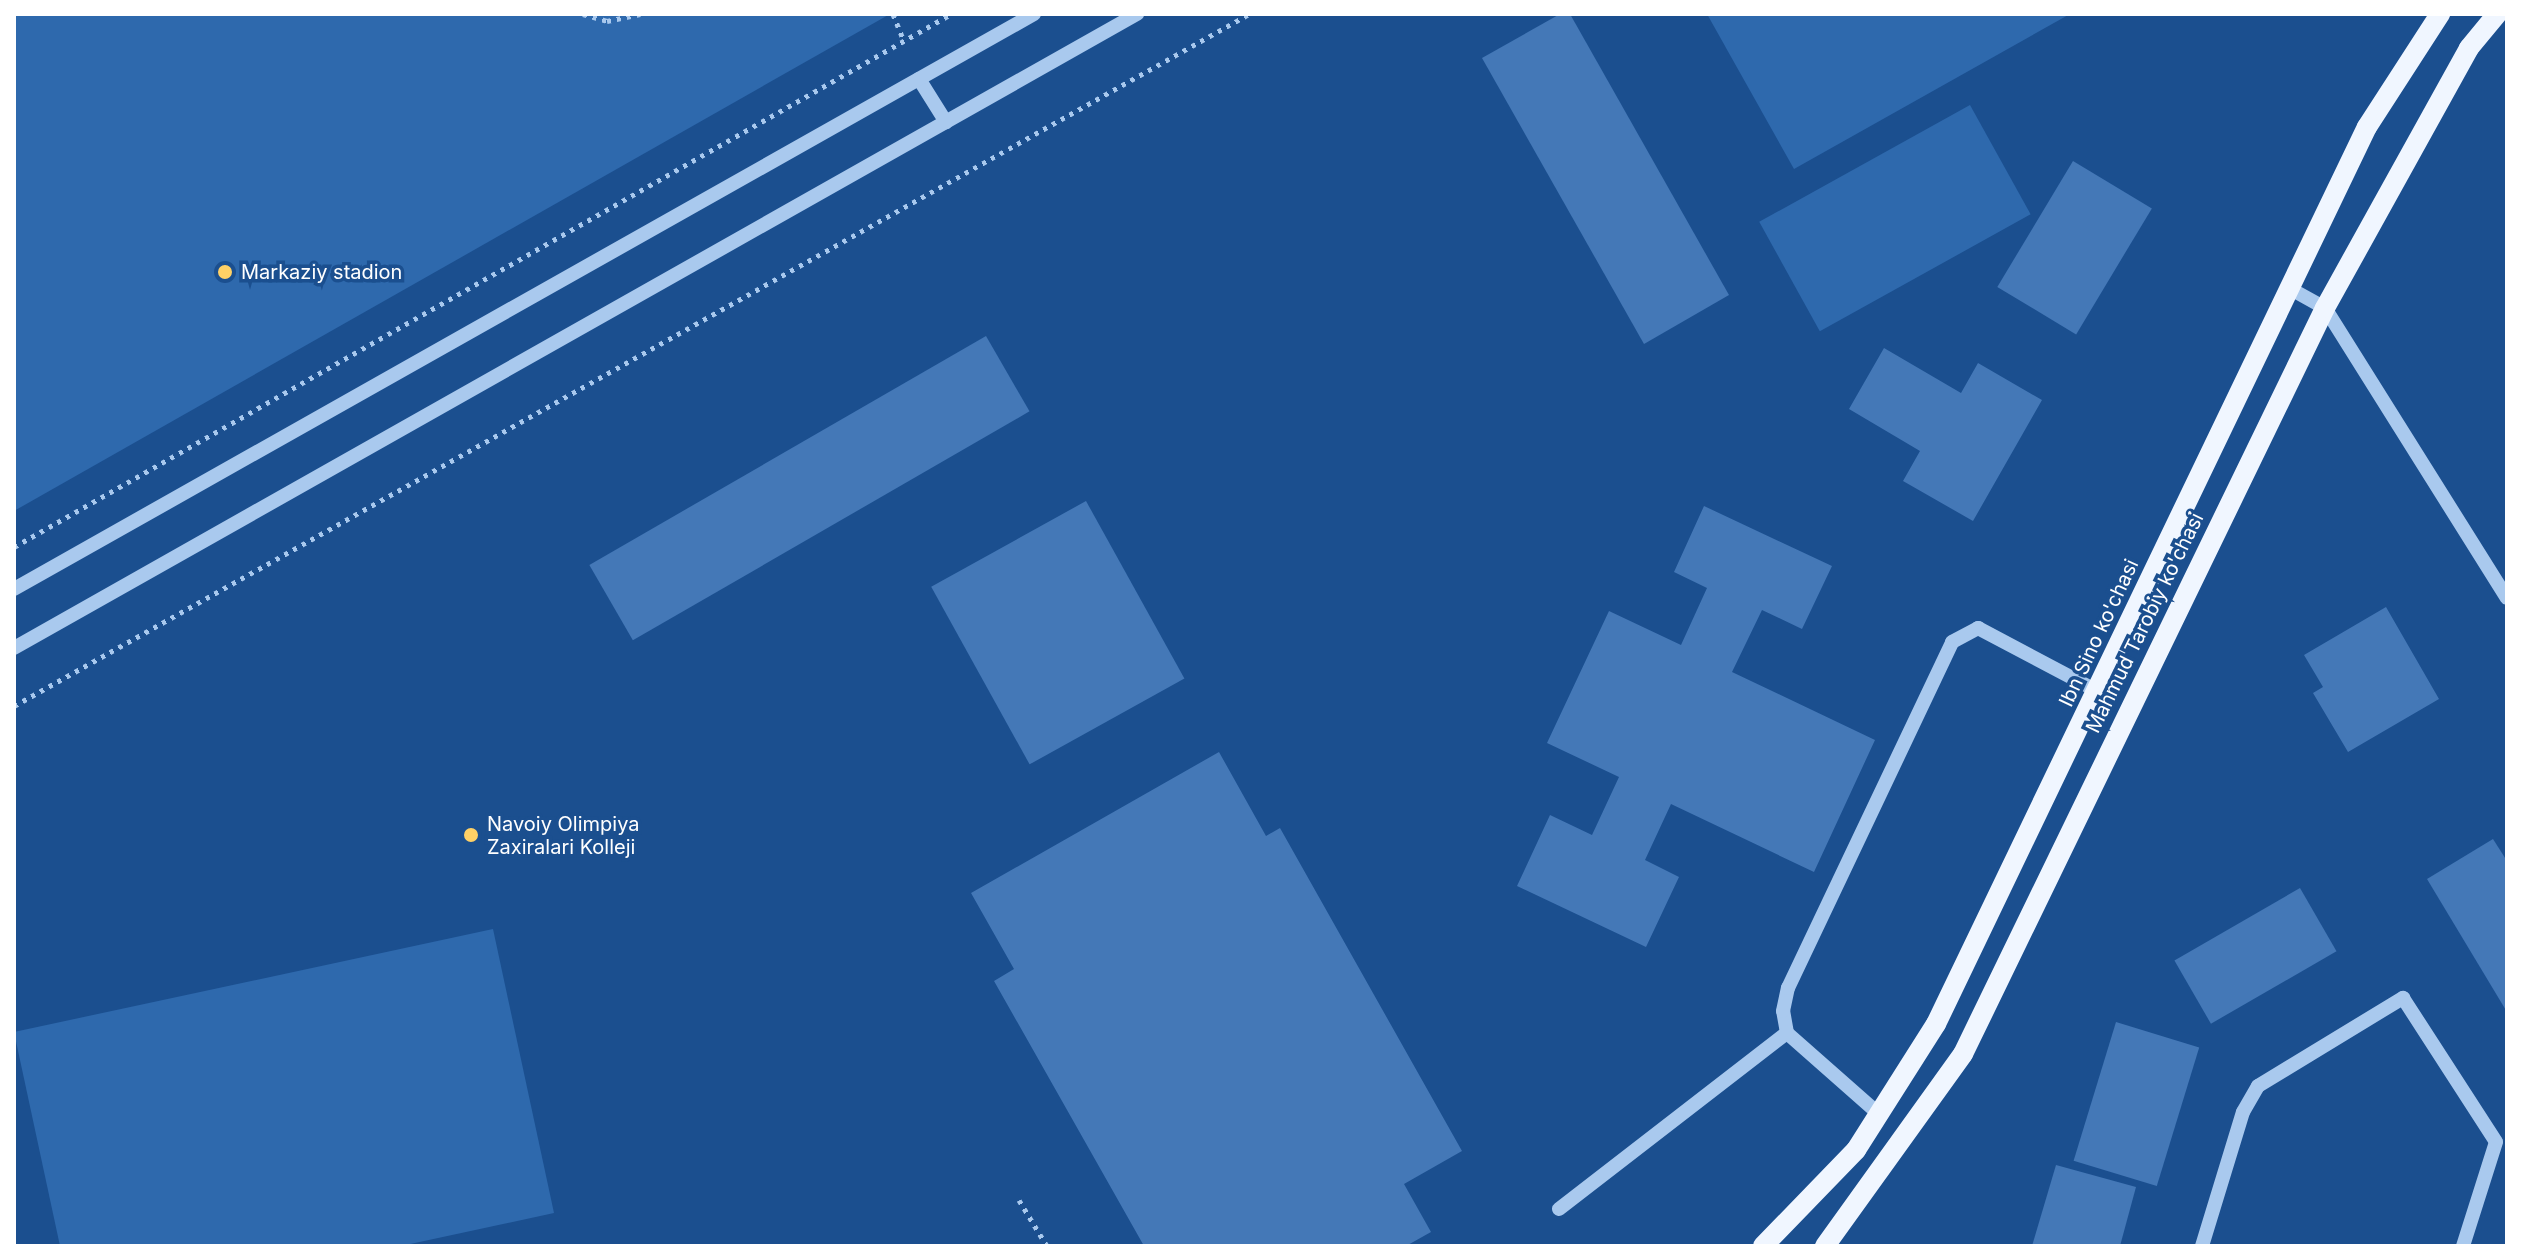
<!DOCTYPE html>
<style>
body{margin:0}
#map{position:relative;width:2521px;height:1260px;overflow:hidden;background:#1b4f8f;font-family:Inter,sans-serif}
div>[style]{position:absolute}
[style*='--x']{left:calc(var(--x)*1px);top:calc(var(--y)*1px);width:calc(var(--w)*1px);rotate:calc(var(--a)*1deg)}
.green>*{inset:0;background:#2e69ad;transform-origin:0 0}
.building>*{inset:0;background:#4478b7;transform-origin:0 0}
.path>*{height:5px;margin-top:-2.5px;transform-origin:0;background:repeating-linear-gradient(90deg,#a9c9ee 0 4px,transparent 0 10px)}
.minor>*{height:14px;margin:-7px;padding:0 7px;transform-origin:7px;border-radius:7px;background:#a9c9ee}
.major>*{height:20px;margin:-10px;padding:0 10px;transform-origin:10px;border-radius:10px;background:#f0f6ff}
.dots>*{width:22px;height:22px;translate:-50% -50%;box-sizing:border-box;border:4px solid #1b4f8f;border-radius:50%}
span{translate:-50% -50%;white-space:nowrap;text-align:center;line-height:1.15;-webkit-text-stroke:7px #1b4f8f;paint-order:stroke}
.poi-label{font-size:20px;color:#fff}
.left{translate:0 -50%;text-align:left}
.street-label{font-size:20px;color:#fff}
.frame{position:absolute;inset:0;border:16px solid #fff;pointer-events:none}
</style>
<div id="map">
<div class="green">
<div style="clip-path:polygon(14px 14px,890px 14px,14px 511px)"></div>
<div style="clip-path:polygon(1707px 14px,2070px 14px,1794px 169px)"></div>
<div style="left:1970px;top:105px;width:125px;height:241px;rotate:61deg"></div>
<div style="clip-path:polygon(493px 929px,554px 1213px,401px 1246px,60px 1246px,14px 1032px)"></div>
</div>
<div class="building">
<div style="clip-path:polygon(1560px 14px,1570px 14px,1729px 295px,1644px 344px,1482px 58px)"></div>
<div style="left:2073px;top:161px;width:92px;height:147px;rotate:31deg"></div>
<div style="left:986px;top:336px;width:87px;height:458px;rotate:60deg"></div>
<div style="clip-path:polygon(1884px 348px,1961px 393px,1978px 363px,2042px 400px,1973px 521px,1903px 481px,1920px 451px,1849px 409px)"></div>
<div style="left:1086px;top:501px;width:203px;height:177px;rotate:61deg"></div>
<div style="clip-path:polygon(1704px 506px,1832px 566px,1802px 629px,1762px 610px,1732px 672px,1875px 740px,1814px 872px,1671px 804px,1645px 860px,1679px 877px,1646px 947px,1517px 886px,1550px 815px,1592px 835px,1619px 777px,1547px 743px,1609px 611px,1681px 645px,1707px 588px,1674px 572px)"></div>
<div style="clip-path:polygon(2386px 607px,2439px 699px,2348px 752px,2313px 693px,2323px 687px,2304px 655px)"></div>
<div style="clip-path:polygon(1219px 752px,1266px 836px,1280px 828px,1462px 1151px,1404px 1184px,1431px 1232px,1406px 1246px,1144px 1246px,994px 981px,1014px 969px,971px 893px)"></div>
<div style="clip-path:polygon(2493px 839px,2507px 861px,2507px 1012px,2427px 879px)"></div>
<div style="left:2300px;top:888px;width:73px;height:145px;rotate:60deg"></div>
<div style="left:2116px;top:1022px;width:87px;height:145px;rotate:17deg"></div>
<div style="clip-path:polygon(2056px 1165px,2136px 1187px,2120px 1246px,2032px 1246px)"></div>
</div>
<div class="path">
<div style="--x:583;--y:14;--w:25;--a:16"></div>
<div style="--x:607;--y:21;--w:34;--a:-12"></div>
<div style="--x:893;--y:14;--w:29;--a:68"></div>
<div style="--x:14;--y:547;--w:1078;--a:-29.63"></div>
<div style="--x:14;--y:706;--w:1416;--a:-29.26"></div>
<div style="--x:1019;--y:1200;--w:54;--a:58.7"></div>
</div>
<div class="minor">
<div style="--x:919;--y:79;--w:51;--a:57.9"></div>
<div style="--x:2289;--y:288;--w:41;--a:29.1"></div>
<div style="--x:2325;--y:308;--w:342;--a:57.9"></div>
<div style="--x:14;--y:589;--w:1171;--a:-29.41"></div>
<div style="--x:14;--y:648;--w:1290;--a:-29.45"></div>
<div style="--x:1880;--y:1115;--w:124;--a:-138.6"></div>
<div style="--x:1787;--y:1033;--w:22;--a:-100"></div>
<div style="--x:1783;--y:1011;--w:24;--a:-78"></div>
<div style="--x:1788;--y:988;--w:383;--a:-64.6"></div>
<div style="--x:1952;--y:642;--w:30;--a:-28"></div>
<div style="--x:1978;--y:628;--w:135;--a:27.9"></div>
<div style="--x:1559;--y:1209;--w:288;--a:-37.7"></div>
<div style="--x:2202;--y:1246;--w:140;--a:-73"></div>
<div style="--x:2243;--y:1112;--w:30;--a:-60"></div>
<div style="--x:2258;--y:1086;--w:170;--a:-31.3"></div>
<div style="--x:2403;--y:998;--w:171;--a:57.1"></div>
<div style="--x:2463;--y:1246;--w:109;--a:-72.4"></div>
</div>
<div class="major">
<div style="--x:1763;--y:1246;--w:134;--a:-45.9"></div>
<div style="--x:1856;--y:1150;--w:149;--a:-57.6"></div>
<div style="--x:1936;--y:1024;--w:995;--a:-64.34"></div>
<div style="--x:2367;--y:127;--w:135;--a:-57.1"></div>
<div style="--x:1825;--y:1246;--w:236;--a:-54.3"></div>
<div style="--x:1963;--y:1054;--w:829;--a:-64.11"></div>
<div style="--x:2325;--y:308;--w:297;--a:-61"></div>
<div style="--x:2469;--y:48;--w:44;--a:-50.5"></div>
</div>
<div class="dots">
<div style="left:225px;top:272px;background:#ffd166"></div>
<div style="left:471px;top:835px;background:#ffd166"></div>
</div>
<div class="poi-label">
<span class="left" style="left:241px;top:272px">Markaziy stadion</span>
<span class="left" style="left:487px;top:836px">Navoiy Olimpiya<br>Zaxiralari Kolleji</span>
</div>
<div class="street-label">
<span style="left:2145px;top:623px;rotate:-64deg">Mahmud Tarobiy ko'chasi</span>
<span style="left:2099px;top:633px;rotate:-65deg">Ibn Sino ko'chasi</span>
</div>
<div class="frame"></div>
</div>
